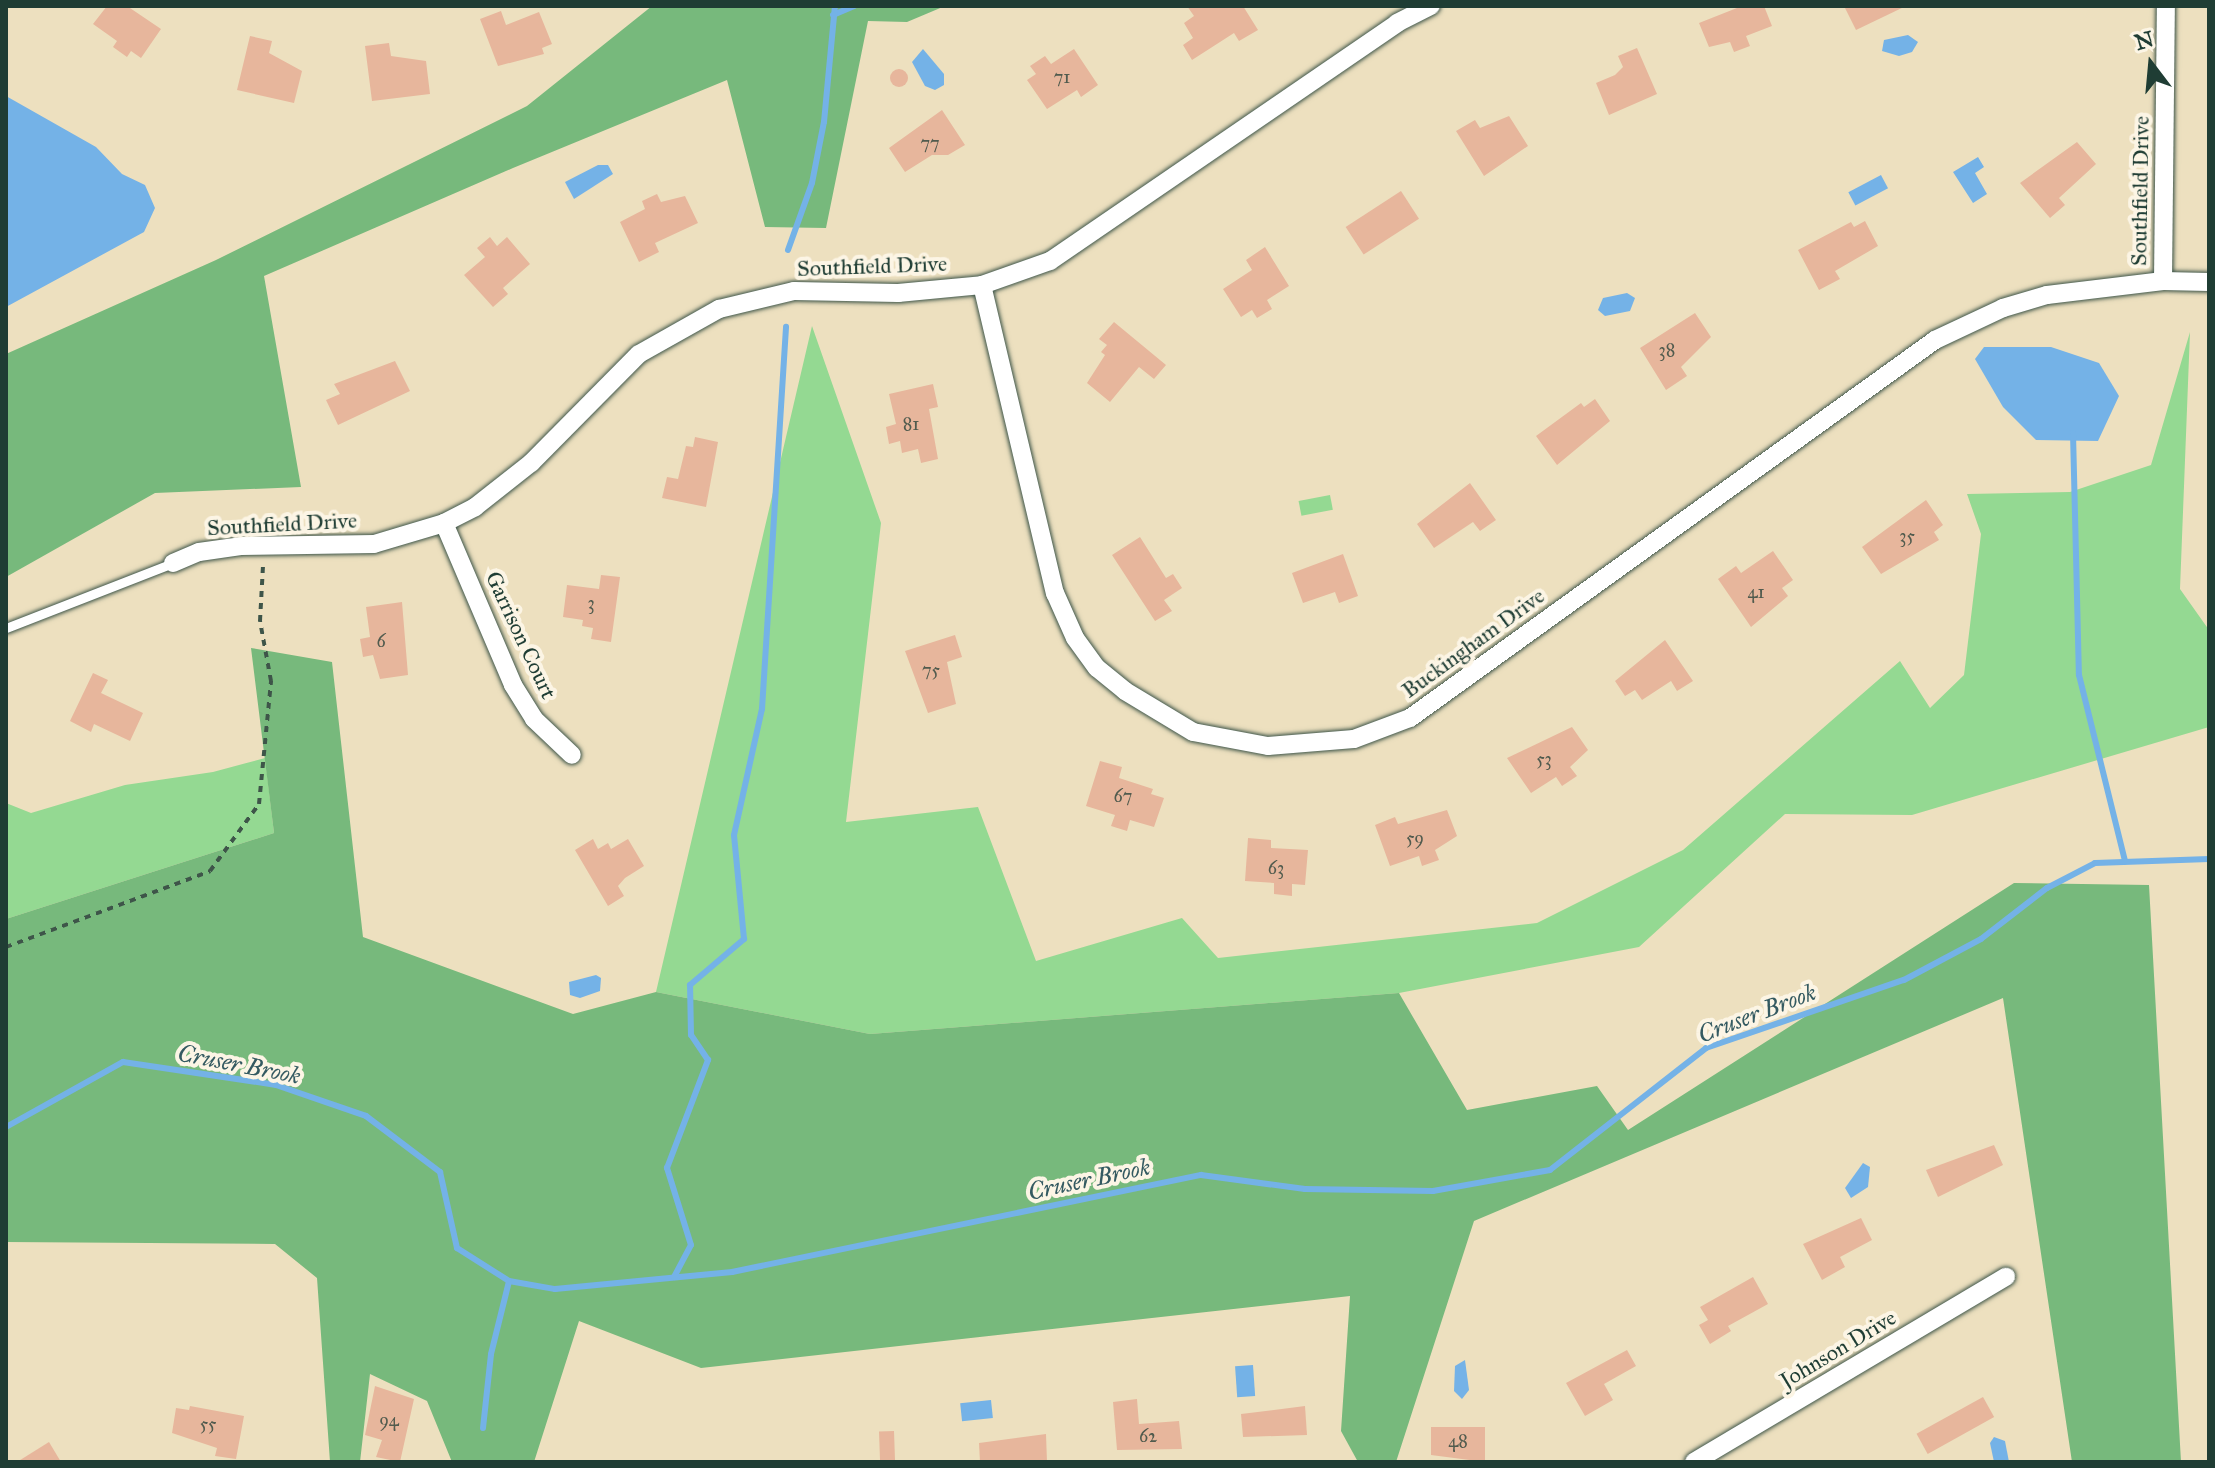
<!DOCTYPE html>
<style>
body{margin:0}
#map{position:relative;width:2215px;height:1468px;overflow:hidden;background:#ede0bf;font-family:"IM FELL Great Primer",serif}
div>[style]{position:absolute}
[style*='--x']{left:calc(var(--x)*1px);top:calc(var(--y)*1px);width:calc(var(--w)*1px);rotate:calc(var(--a)*1deg)}
.green>*{inset:0;background:#94d992;transform-origin:0 0}
.forest>*{inset:0;background:#77b97c}
.water>*{inset:0;background:#74b2e7;transform-origin:0 0}
.stream>*{height:6px;margin:-3px;padding:0 3px;transform-origin:3px;border-radius:3px;background:#74b2e7}
.building>*{inset:0;background:#e7b69c;transform-origin:0 0}
.round{border-radius:50%}
.path>*{height:4px;margin-top:-2px;transform-origin:0;background:repeating-linear-gradient(90deg,#3e5549 0 6px,transparent 0 12px)}
.roads{filter:drop-shadow(0 0 2px #3e5549) drop-shadow(0 0 2px #3e5549)}
.lane>*{height:9px;margin:-4.5px;padding:0 4.5px;transform-origin:4.5px;border-radius:4.5px;background:#fff}
.street>*{height:18px;margin:-9px;padding:0 9px;transform-origin:9px;border-radius:9px;background:#fff}
span{translate:-50% -50%;white-space:nowrap;text-align:center;line-height:1.15;-webkit-text-stroke:8px #fcf5e5;paint-order:stroke}
.number-label{font-size:18px;color:#515b4e}
.number-label span{-webkit-text-stroke-width:0}
.street-label{font-size:22px;color:#1f3d34}
.water-label{font-size:24px;color:#345a61;font-style:italic}
.frame{position:absolute;inset:0;border:8px solid #1f3d34;pointer-events:none}
.north{position:absolute;left:2111px;top:24px;width:80px;height:80px;-webkit-text-stroke:6px #fcf5e5;paint-order:stroke;rotate:344deg;font-size:22px;font-weight:700;line-height:32px;text-align:center;color:#1f3d34}
.north::after{content:'';display:block;margin:auto;width:28px;height:36px;background:#1f3d34;clip-path:polygon(50% 0,100% 100%,50% 72%,0 100%)}
</style>
<div id="map">
<div class="green">
<div style="clip-path:polygon(812px 326px,881px 523px,846px 822px,978px 807px,1036px 961px,1182px 918px,1218px 958px,1537px 923px,1683px 850px,1900px 661px,1930px 708px,1964px 675px,1981px 534px,1967px 494px,2070px 492px,2151px 465px,2190px 332px,2180px 589px,2209px 630px,2209px 727px,1912px 815px,1785px 814px,1639px 947px,1399px 993px,870px 1034px,656px 992px)"></div>
<div style="left:1330px;top:495px;width:15px;height:32px;rotate:79deg"></div>
<div style="clip-path:polygon(265px 758px,274px 833px,6px 919px,6px 803px,31px 813px,125px 785px,213px 772px)"></div>
</div>
<div class="forest">
<div style="clip-path:polygon(652px 6px,945px 6px,907px 22px,868px 21px,826px 228px,765px 227px,727px 80px,513px 168px,264px 276px,301px 487px,155px 493px,6px 577px,6px 354px,216px 260px,527px 106px)"></div>
<div style="clip-path:polygon(251px 648px,332px 662px,363px 937px,573px 1014px,656px 992px,870px 1034px,1399px 993px,1467px 1110px,1597px 1086px,1628px 1130px,2014px 883px,2149px 885px,2181px 1462px,2072px 1462px,2003px 998px,1474px 1221px,1396px 1462px,1358px 1462px,1341px 1431px,1350px 1296px,701px 1368px,579px 1321px,534px 1462px,452px 1462px,427px 1401px,370px 1374px,360px 1462px,330px 1462px,317px 1278px,275px 1244px,6px 1242px,6px 919px,274px 833px)"></div>
</div>
<div class="water">
<div style="clip-path:polygon(1908px 35px,1918px 42px,1912px 52px,1899px 56px,1882px 51px,1884px 40px)"></div>
<div style="clip-path:polygon(923px 49px,944px 74px,944px 85px,935px 90px,925px 86px,912px 62px)"></div>
<div style="clip-path:polygon(6px 96px,96px 147px,122px 174px,145px 185px,155px 208px,144px 232px,6px 307px)"></div>
<div style="clip-path:polygon(1978px 157px,1984px 167px,1975px 173px,1987px 194px,1973px 203px,1953px 172px)"></div>
<div style="clip-path:polygon(598px 165px,608px 165px,613px 174px,574px 199px,565px 182px)"></div>
<div style="left:1881px;top:175px;width:15px;height:37px;rotate:62deg"></div>
<div style="clip-path:polygon(1627px 293px,1635px 298px,1630px 311px,1605px 316px,1598px 310px,1603px 298px)"></div>
<div style="clip-path:polygon(1984px 347px,2051px 347px,2099px 363px,2119px 396px,2098px 441px,2036px 440px,2003px 407px,1975px 359px)"></div>
<div style="clip-path:polygon(596px 975px,601px 978px,600px 991px,580px 998px,570px 995px,569px 982px)"></div>
<div style="clip-path:polygon(1863px 1163px,1870px 1167px,1868px 1187px,1851px 1198px,1845px 1188px)"></div>
<div style="clip-path:polygon(1465px 1360px,1469px 1390px,1462px 1399px,1454px 1391px,1455px 1366px)"></div>
<div style="left:1253px;top:1365px;width:31px;height:18px;rotate:86deg"></div>
<div style="left:991px;top:1400px;width:18px;height:31px;rotate:84deg"></div>
<div style="clip-path:polygon(1994px 1437px,2005px 1441px,2009px 1462px,1994px 1462px,1990px 1443px)"></div>
</div>
<div class="stream">
<div style="--x:833;--y:15;--w:23;--a:-23"></div>
<div style="--x:788;--y:250;--w:71;--a:-70.3"></div>
<div style="--x:812;--y:183;--w:62;--a:-78.9"></div>
<div style="--x:824;--y:122;--w:117;--a:-84.6"></div>
<div style="--x:2073;--y:433;--w:242;--a:88.6"></div>
<div style="--x:2079;--y:675;--w:192;--a:76.1"></div>
<div style="--x:6;--y:1127;--w:134;--a:-29.1"></div>
<div style="--x:123;--y:1062;--w:155;--a:8.5"></div>
<div style="--x:276;--y:1085;--w:95;--a:19"></div>
<div style="--x:366;--y:1116;--w:93;--a:37.1"></div>
<div style="--x:440;--y:1172;--w:78;--a:77.4"></div>
<div style="--x:457;--y:1248;--w:62;--a:32.4"></div>
<div style="--x:509;--y:1281;--w:47;--a:9.9"></div>
<div style="--x:555;--y:1289;--w:178;--a:-5.5"></div>
<div style="--x:732;--y:1272;--w:479;--a:-11.7"></div>
<div style="--x:1201;--y:1175;--w:105;--a:7.7"></div>
<div style="--x:1305;--y:1189;--w:128;--a:0.9"></div>
<div style="--x:1433;--y:1191;--w:119;--a:-10.2"></div>
<div style="--x:1550;--y:1170;--w:198;--a:-38"></div>
<div style="--x:1706;--y:1048;--w:209;--a:-19"></div>
<div style="--x:1904;--y:980;--w:87;--a:-28"></div>
<div style="--x:1981;--y:939;--w:83;--a:-37.7"></div>
<div style="--x:2047;--y:888;--w:54;--a:-27.5"></div>
<div style="--x:2095;--y:863;--w:114;--a:-2"></div>
<div style="--x:674;--y:1277;--w:36;--a:-62"></div>
<div style="--x:691;--y:1245;--w:81;--a:-107.3"></div>
<div style="--x:667;--y:1168;--w:116;--a:-69.2"></div>
<div style="--x:708;--y:1060;--w:30;--a:-124"></div>
<div style="--x:691;--y:1035;--w:50;--a:-91.1"></div>
<div style="--x:690;--y:985;--w:71;--a:-40.4"></div>
<div style="--x:744;--y:939;--w:104;--a:-95.5"></div>
<div style="--x:734;--y:835;--w:129;--a:-77.5"></div>
<div style="--x:762;--y:709;--w:383;--a:-86.4"></div>
<div style="--x:483;--y:1428;--w:74;--a:-83.8"></div>
<div style="--x:491;--y:1354;--w:75;--a:-76.1"></div>
</div>
<div class="building">
<div style="clip-path:polygon(107px 6px,127px 6px,161px 29px,141px 58px,131px 51px,127px 57px,113px 47px,117px 41px,93px 24px)"></div>
<div style="clip-path:polygon(1187px 6px,1243px 6px,1258px 30px,1239px 41px,1234px 33px,1192px 60px,1183px 45px,1193px 38px,1184px 23px,1194px 16px)"></div>
<div style="clip-path:polygon(1742px 6px,1764px 6px,1772px 26px,1746px 36px,1750px 46px,1734px 52px,1730px 42px,1709px 47px,1699px 23px)"></div>
<div style="clip-path:polygon(1844px 6px,1906px 6px,1856px 30px)"></div>
<div style="clip-path:polygon(501px 11px,506px 25px,539px 12px,552px 44px,542px 48px,544px 54px,498px 66px,480px 19px)"></div>
<div style="clip-path:polygon(250px 36px,272px 41px,269px 53px,302px 71px,294px 103px,237px 90px)"></div>
<div style="clip-path:polygon(389px 43px,391px 56px,426px 61px,430px 94px,372px 101px,365px 46px)"></div>
<div style="clip-path:polygon(1637px 48px,1657px 94px,1609px 115px,1596px 83px,1615px 75px,1623px 67px,1618px 56px)"></div>
<div style="clip-path:polygon(1074px 49px,1098px 85px,1081px 97px,1077px 90px,1047px 109px,1027px 80px,1036px 74px,1030px 66px,1045px 56px,1051px 64px)"></div>
<div class="round" style="left:890px;top:69px;width:18px;height:18px"></div>
<div style="clip-path:polygon(942px 110px,965px 145px,948px 155px,932px 155px,905px 172px,889px 148px)"></div>
<div style="clip-path:polygon(1509px 116px,1528px 146px,1484px 176px,1456px 131px,1475px 120px,1480px 128px)"></div>
<div style="clip-path:polygon(2077px 142px,2096px 164px,2059px 198px,2065px 205px,2050px 218px,2020px 183px)"></div>
<div style="left:1401px;top:191px;width:33px;height:66px;rotate:57deg"></div>
<div style="clip-path:polygon(657px 194px,661px 202px,685px 196px,698px 223px,655px 243px,659px 252px,639px 262px,620px 222px,645px 209px,642px 201px)"></div>
<div style="clip-path:polygon(1865px 221px,1878px 246px,1835px 271px,1840px 279px,1819px 290px,1798px 250px,1851px 222px,1854px 227px)"></div>
<div style="clip-path:polygon(490px 237px,497px 246px,507px 237px,530px 264px,503px 288px,508px 294px,493px 307px,464px 275px,485px 257px,477px 248px)"></div>
<div style="clip-path:polygon(1265px 247px,1289px 286px,1267px 300px,1272px 309px,1257px 318px,1252px 310px,1241px 317px,1223px 289px,1252px 270px,1246px 260px)"></div>
<div style="clip-path:polygon(1695px 313px,1711px 337px,1681px 367px,1687px 376px,1666px 390px,1640px 348px)"></div>
<div style="clip-path:polygon(1114px 322px,1166px 365px,1154px 379px,1139px 367px,1110px 402px,1087px 383px,1105px 355px,1101px 352px,1107px 345px,1099px 339px)"></div>
<div style="clip-path:polygon(395px 361px,410px 391px,338px 425px,326px 400px,340px 394px,334px 384px)"></div>
<div style="clip-path:polygon(933px 384px,938px 407px,929px 409px,938px 459px,921px 463px,918px 449px,902px 453px,900px 441px,889px 444px,886px 427px,896px 424px,889px 394px)"></div>
<div style="clip-path:polygon(1595px 399px,1610px 421px,1557px 465px,1536px 436px,1581px 403px,1584px 407px)"></div>
<div style="clip-path:polygon(695px 437px,718px 442px,706px 507px,662px 498px,667px 477px,678px 479px,686px 446px,693px 447px)"></div>
<div style="clip-path:polygon(1470px 483px,1496px 520px,1480px 531px,1473px 522px,1434px 548px,1417px 524px)"></div>
<div style="clip-path:polygon(1926px 500px,1943px 525px,1934px 532px,1939px 540px,1881px 574px,1862px 547px)"></div>
<div style="clip-path:polygon(1140px 537px,1166px 578px,1173px 574px,1182px 588px,1164px 600px,1172px 611px,1155px 621px,1112px 555px)"></div>
<div style="clip-path:polygon(1773px 551px,1793px 580px,1782px 588px,1788px 596px,1751px 627px,1718px 579px,1736px 566px,1741px 573px)"></div>
<div style="clip-path:polygon(1343px 554px,1358px 596px,1339px 603px,1335px 592px,1303px 603px,1292px 573px)"></div>
<div style="clip-path:polygon(601px 575px,620px 577px,611px 642px,591px 639px,593px 628px,582px 626px,583px 620px,563px 617px,567px 585px,599px 589px)"></div>
<div style="clip-path:polygon(402px 602px,408px 675px,380px 679px,373px 655px,363px 657px,360px 639px,370px 637px,366px 607px)"></div>
<div style="clip-path:polygon(955px 635px,962px 657px,947px 662px,956px 704px,928px 713px,905px 651px)"></div>
<div style="clip-path:polygon(1665px 640px,1693px 681px,1677px 691px,1671px 681px,1642px 700px,1635px 690px,1625px 696px,1615px 681px)"></div>
<div style="clip-path:polygon(93px 673px,108px 680px,101px 693px,143px 713px,130px 741px,94px 724px,91px 732px,70px 721px)"></div>
<div style="clip-path:polygon(1572px 727px,1588px 750px,1570px 767px,1577px 776px,1562px 786px,1556px 777px,1531px 793px,1507px 758px)"></div>
<div style="clip-path:polygon(1100px 761px,1122px 767px,1119px 778px,1153px 789px,1151px 794px,1164px 798px,1154px 827px,1130px 820px,1127px 831px,1111px 826px,1115px 815px,1086px 806px)"></div>
<div style="clip-path:polygon(1447px 810px,1457px 836px,1435px 850px,1439px 860px,1422px 866px,1419px 856px,1390px 866px,1375px 825px,1395px 817px,1398px 824px)"></div>
<div style="clip-path:polygon(1248px 838px,1271px 840px,1271px 848px,1308px 850px,1305px 885px,1292px 884px,1292px 896px,1274px 894px,1274px 883px,1245px 881px)"></div>
<div style="clip-path:polygon(593px 839px,598px 849px,608px 843px,611px 849px,628px 839px,644px 866px,625px 878px,618px 886px,624px 896px,608px 906px,575px 850px)"></div>
<div style="clip-path:polygon(1994px 1145px,2003px 1165px,1938px 1197px,1926px 1170px)"></div>
<div style="clip-path:polygon(1861px 1218px,1872px 1240px,1840px 1257px,1845px 1267px,1822px 1280px,1803px 1244px)"></div>
<div style="clip-path:polygon(1753px 1277px,1768px 1304px,1728px 1326px,1731px 1331px,1710px 1344px,1699px 1325px,1708px 1320px,1700px 1307px)"></div>
<div style="clip-path:polygon(1627px 1350px,1636px 1366px,1604px 1384px,1613px 1400px,1585px 1416px,1566px 1383px)"></div>
<div style="clip-path:polygon(375px 1386px,414px 1399px,400px 1462px,376px 1457px,382px 1440px,365px 1435px)"></div>
<div style="left:1983px;top:1397px;width:23px;height:76px;rotate:61deg"></div>
<div style="clip-path:polygon(1137px 1399px,1139px 1424px,1179px 1421px,1182px 1449px,1117px 1450px,1113px 1402px)"></div>
<div style="clip-path:polygon(190px 1406px,244px 1416px,236px 1459px,215px 1456px,217px 1448px,172px 1433px,176px 1408px,189px 1410px)"></div>
<div style="clip-path:polygon(1305px 1406px,1307px 1435px,1243px 1437px,1241px 1414px)"></div>
<div style="clip-path:polygon(1431px 1427px,1485px 1427px,1485px 1462px,1431px 1455px)"></div>
<div style="left:894px;top:1431px;width:31px;height:15px;rotate:88deg"></div>
<div style="clip-path:polygon(1046px 1434px,1047px 1462px,980px 1462px,979px 1443px)"></div>
<div style="clip-path:polygon(49px 1442px,61px 1462px,17px 1462px)"></div>
</div>
<div class="path">
<div style="--x:6;--y:947;--w:218;--a:-20.4"></div>
<div style="--x:210;--y:871;--w:83;--a:-53.8"></div>
<div style="--x:259;--y:804;--w:124;--a:-84.4"></div>
<div style="--x:271;--y:681;--w:61;--a:-100.4"></div>
<div style="--x:260;--y:621;--w:56;--a:-86.9"></div>
</div>
<div class="roads">
<div class="lane">
<div style="--x:6;--y:628;--w:179;--a:-21.3"></div>
</div>
<div class="street">
<div style="--x:2163;--y:281;--w:275;--a:-89.4"></div>
<div style="--x:982;--y:285;--w:317;--a:76.7"></div>
<div style="--x:1055;--y:593;--w:49;--a:66"></div>
<div style="--x:1075;--y:638;--w:37;--a:54"></div>
<div style="--x:1097;--y:668;--w:36;--a:39"></div>
<div style="--x:1125;--y:691;--w:79;--a:31.1"></div>
<div style="--x:1193;--y:732;--w:76;--a:10.6"></div>
<div style="--x:1268;--y:746;--w:86;--a:-4.7"></div>
<div style="--x:1354;--y:739;--w:60;--a:-20.6"></div>
<div style="--x:1410;--y:718;--w:647;--a:-35.75"></div>
<div style="--x:1935;--y:340;--w:75;--a:-25.2"></div>
<div style="--x:2003;--y:308;--w:46;--a:-16.5"></div>
<div style="--x:2047;--y:295;--w:117;--a:-6.9"></div>
<div style="--x:2163;--y:281;--w:46;--a:1.2"></div>
<div style="--x:444;--y:523;--w:176;--a:66.9"></div>
<div style="--x:513;--y:685;--w:40;--a:58"></div>
<div style="--x:534;--y:719;--w:52;--a:43.5"></div>
<div style="--x:173;--y:563;--w:28;--a:-23"></div>
<div style="--x:199;--y:552;--w:42;--a:-8.1"></div>
<div style="--x:241;--y:546;--w:133;--a:-0.9"></div>
<div style="--x:374;--y:544;--w:73;--a:-16.7"></div>
<div style="--x:444;--y:523;--w:35;--a:-27"></div>
<div style="--x:475;--y:507;--w:71;--a:-38.2"></div>
<div style="--x:531;--y:463;--w:153;--a:-45.3"></div>
<div style="--x:639;--y:354;--w:92;--a:-29.4"></div>
<div style="--x:719;--y:309;--w:77;--a:-13.5"></div>
<div style="--x:794;--y:291;--w:104;--a:1.1"></div>
<div style="--x:898;--y:293;--w:84;--a:-5.4"></div>
<div style="--x:982;--y:285;--w:72;--a:-19.4"></div>
<div style="--x:1050;--y:261;--w:421;--a:-34.4"></div>
<div style="--x:1397;--y:23;--w:38;--a:-27"></div>
<div style="--x:1694;--y:1462;--w:363;--a:-30.7"></div>
</div>
</div>
<div class="number-label">
<span style="left:1062px;top:77px">71</span>
<span style="left:930px;top:143px">77</span>
<span style="left:1667px;top:350px">38</span>
<span style="left:911px;top:424px">81</span>
<span style="left:1907px;top:536px">35</span>
<span style="left:1756px;top:592px">41</span>
<span style="left:591px;top:603px">3</span>
<span style="left:381px;top:641px">6</span>
<span style="left:931px;top:670px">75</span>
<span style="left:1544px;top:759px">53</span>
<span style="left:1123px;top:796px">67</span>
<span style="left:1415px;top:838px">59</span>
<span style="left:1276px;top:868px">63</span>
<span style="left:389px;top:1420px">94</span>
<span style="left:208px;top:1424px">55</span>
<span style="left:1148px;top:1436px">62</span>
<span style="left:1458px;top:1441px">48</span>
</div>
<div class="street-label">
<span style="left:2140px;top:191px;rotate:-89deg">Southfield Drive</span>
<span style="left:872px;top:266px;rotate:-2deg">Southfield Drive</span>
<span style="left:282px;top:524px;rotate:-3deg">Southfield Drive</span>
<span style="left:521px;top:635px;rotate:65deg">Garrison Court</span>
<span style="left:1473px;top:643px;rotate:-36deg">Buckingham Drive</span>
<span style="left:1838px;top:1349px;rotate:-31deg">Johnson Drive</span>
</div>
<div class="water-label">
<span style="left:1757px;top:1014px;rotate:-21deg">Cruser Brook</span>
<span style="left:239px;top:1065px;rotate:11deg">Cruser Brook</span>
<span style="left:1089px;top:1180px;rotate:-12deg">Cruser Brook</span>
</div>
<div class="frame"></div>
<div class="north">N</div>
</div>
